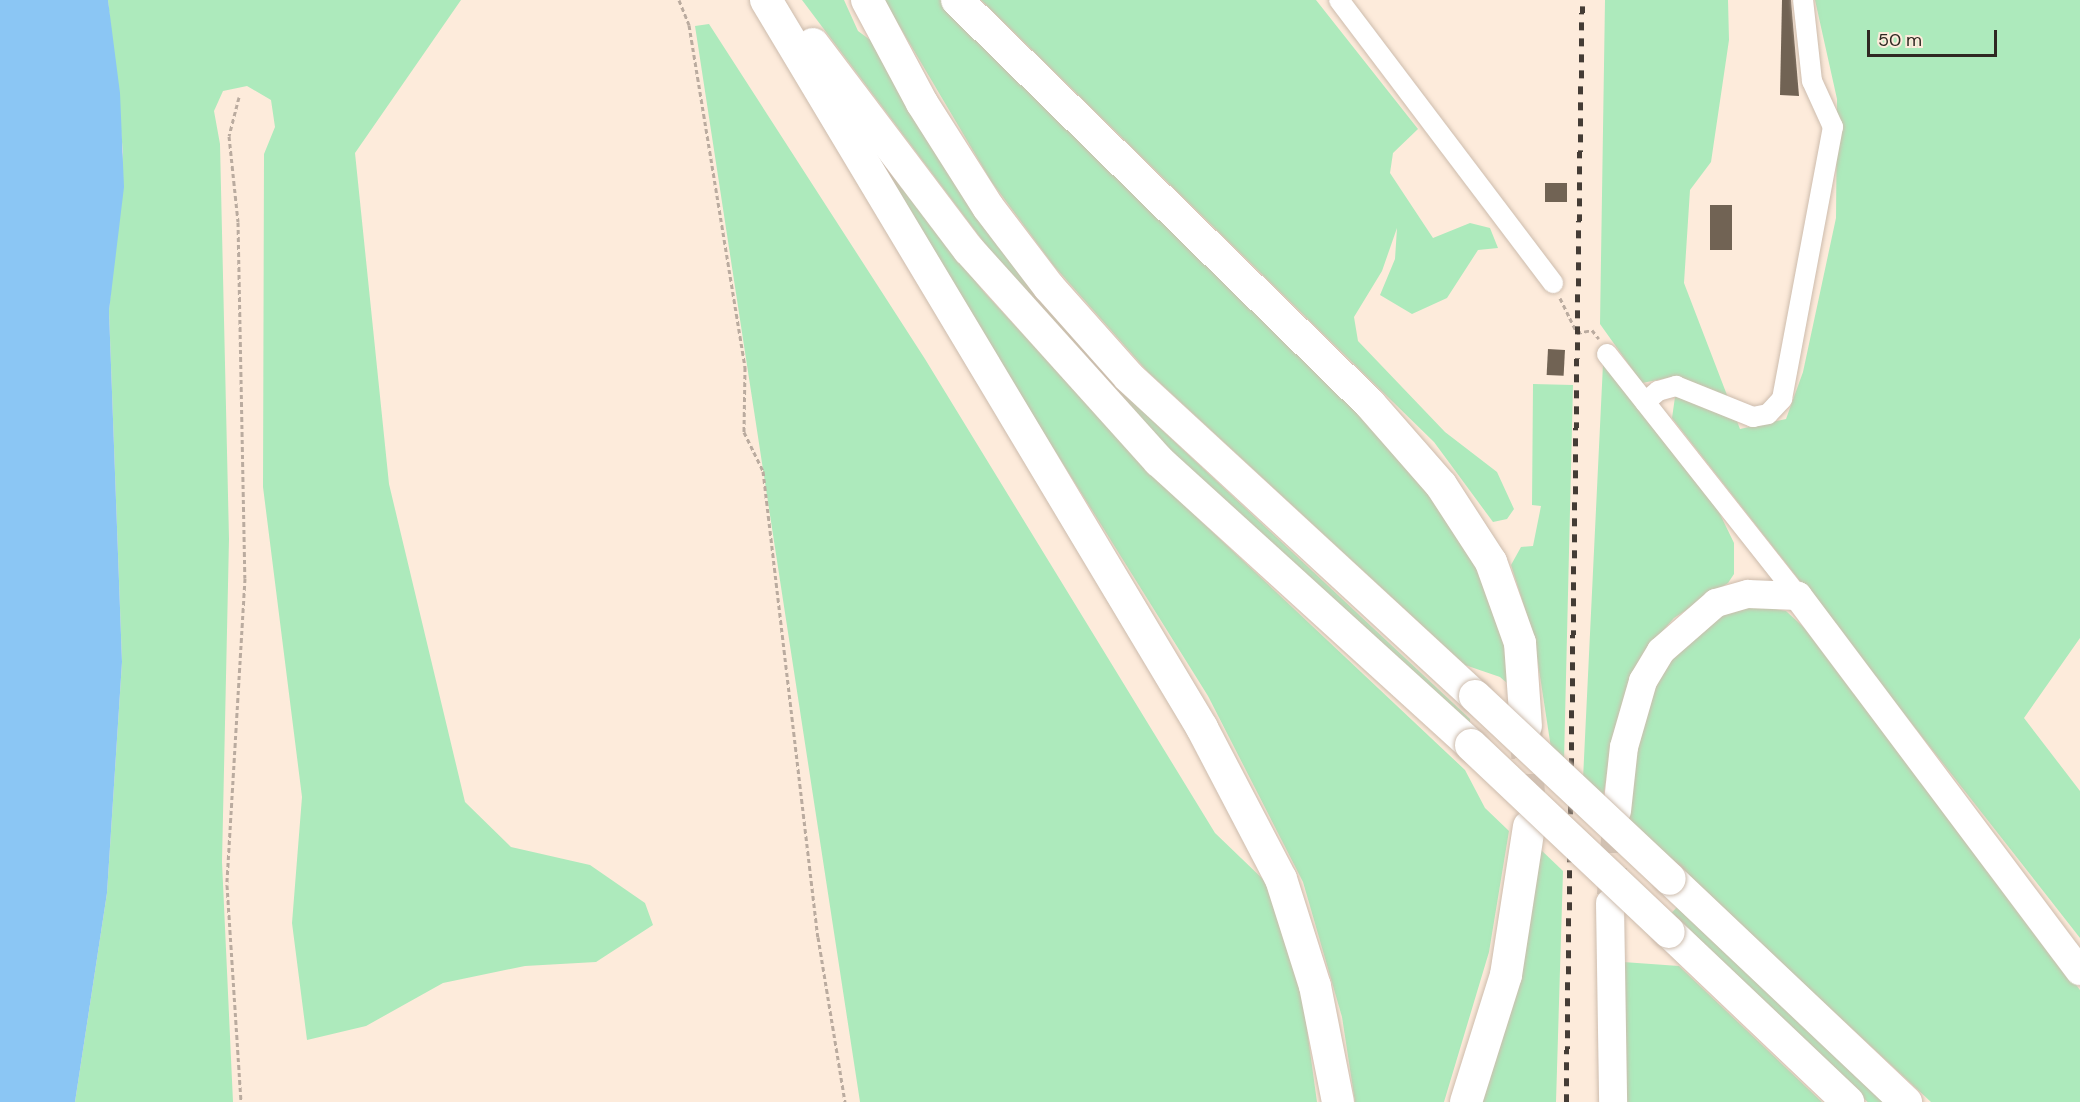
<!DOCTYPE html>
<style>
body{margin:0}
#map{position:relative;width:2080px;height:1102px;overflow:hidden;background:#fdebdb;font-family:"DM Sans",sans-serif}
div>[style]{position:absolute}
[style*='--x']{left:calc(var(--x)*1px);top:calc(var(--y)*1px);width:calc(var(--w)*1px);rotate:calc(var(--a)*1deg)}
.green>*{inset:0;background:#adeabc;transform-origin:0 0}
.water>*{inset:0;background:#8bc6f4}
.building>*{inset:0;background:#716354;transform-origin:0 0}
.secondary-tunnel>*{height:28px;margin-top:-14px;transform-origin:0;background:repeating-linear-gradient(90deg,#d4c4b6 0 28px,transparent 0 42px)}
.primary-tunnel>*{height:32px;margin-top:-16px;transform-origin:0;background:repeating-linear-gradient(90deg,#d4c4b6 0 32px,transparent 0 48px)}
.path>*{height:3px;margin-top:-1.5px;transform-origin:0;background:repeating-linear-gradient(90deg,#baab9f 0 4.5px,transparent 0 7.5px)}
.roads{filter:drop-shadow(0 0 2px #cdbcad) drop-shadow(0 0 2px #cdbcad)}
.street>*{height:20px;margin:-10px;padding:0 10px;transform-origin:10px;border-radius:10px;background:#fff}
.secondary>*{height:28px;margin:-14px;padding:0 14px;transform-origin:14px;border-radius:14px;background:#fff}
.primary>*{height:32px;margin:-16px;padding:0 16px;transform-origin:16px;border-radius:16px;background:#fff}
.rail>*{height:4.5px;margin-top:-2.25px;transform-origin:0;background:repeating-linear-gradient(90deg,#443c35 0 8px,transparent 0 16px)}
.bridges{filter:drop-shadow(0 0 2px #cdbcad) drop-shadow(0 0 2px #cdbcad)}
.primary-bridge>*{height:32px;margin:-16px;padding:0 16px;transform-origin:16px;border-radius:16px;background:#fff}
span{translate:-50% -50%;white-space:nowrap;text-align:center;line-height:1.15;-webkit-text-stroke:6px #fdebdb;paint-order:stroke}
.scale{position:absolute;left:1867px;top:30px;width:130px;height:27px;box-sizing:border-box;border:3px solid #2f2822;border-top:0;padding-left:8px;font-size:18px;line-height:21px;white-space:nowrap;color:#2f2822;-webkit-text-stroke:4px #fdebdb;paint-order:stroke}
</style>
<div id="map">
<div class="green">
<div style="clip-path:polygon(108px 0,461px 0,355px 153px,389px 484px,465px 802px,511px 847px,590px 865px,645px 903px,653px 925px,596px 962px,525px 966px,443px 983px,366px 1026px,307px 1040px,292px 923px,302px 797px,263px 487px,264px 154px,275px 127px,271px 100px,247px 86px,223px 91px,214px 111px,220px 144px,229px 539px,222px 862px,233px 1102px,75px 1102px,107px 893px,122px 662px,109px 311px,123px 152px)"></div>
<div style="clip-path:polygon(802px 0,844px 0,858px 31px,873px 42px,1079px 343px,1161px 429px,1470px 719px,1470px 727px,1153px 436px,995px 257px)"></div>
<div style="clip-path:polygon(884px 0,941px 0,1359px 412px,1431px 492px,1482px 569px,1511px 642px,1514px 689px,1500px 677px,1465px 665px,1147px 371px,1054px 266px,991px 181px)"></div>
<div style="clip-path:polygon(981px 0,1316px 0,1418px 129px,1393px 153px,1390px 173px,1433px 238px,1470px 223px,1490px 228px,1498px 248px,1478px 250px,1447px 298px,1412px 314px,1380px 295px,1395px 259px,1397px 228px,1382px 271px,1354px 317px,1358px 341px,1445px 432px,1497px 472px,1514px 509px,1507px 519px,1493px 522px,1434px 442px)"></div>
<div style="clip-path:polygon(1605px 0,1728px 0,1729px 40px,1711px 162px,1690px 190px,1684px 283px,1740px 429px,1786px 419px,1803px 372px,1836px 218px,1837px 99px,1815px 0,2080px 0,2080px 638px,2024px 718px,2080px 791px,2080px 938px,1672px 418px,1678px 376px,1642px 383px,1600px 324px)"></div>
<div style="clip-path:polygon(709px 24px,925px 359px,1215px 833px,1267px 883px,1302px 993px,1317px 1102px,860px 1102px,695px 26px)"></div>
<div style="clip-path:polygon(839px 105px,984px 292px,1152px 475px,1465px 770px,1485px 808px,1509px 831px,1489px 952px,1444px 1102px,1355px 1102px,1342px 1017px,1303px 882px,1208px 696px)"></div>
<div style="clip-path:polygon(1603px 364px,1718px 510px,1734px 543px,1734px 574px,1728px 583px,1674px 618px,1652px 643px,1612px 742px,1603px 798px,1583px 779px)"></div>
<div style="clip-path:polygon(1533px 384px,1573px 385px,1564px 761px,1551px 748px,1534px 637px,1511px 565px,1521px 547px,1533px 546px,1541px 506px,1532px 505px)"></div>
<div style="clip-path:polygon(1750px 604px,1786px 611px,1812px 635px,2080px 990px,2080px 1102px,1931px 1102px,1621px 814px,1654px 685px,1687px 637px,1719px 612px)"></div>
<div style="clip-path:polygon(1539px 848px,1563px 871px,1556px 1102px,1479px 1102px)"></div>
<div style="left:1678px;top:906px;width:288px;height:14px;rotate:43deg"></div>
<div style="clip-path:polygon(1623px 962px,1679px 966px,1822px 1102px,1626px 1102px)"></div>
</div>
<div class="water">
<div style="clip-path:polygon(0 0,108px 0,120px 93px,124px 187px,109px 311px,122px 662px,107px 893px,75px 1102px,0 1102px)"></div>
</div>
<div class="building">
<div style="clip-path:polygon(1782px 0,1791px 0,1799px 96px,1780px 95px)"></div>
<div style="left:1545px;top:183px;width:22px;height:19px"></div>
<div style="left:1710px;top:205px;width:22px;height:45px"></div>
<div style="left:1548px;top:349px;width:17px;height:26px;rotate:3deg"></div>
</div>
<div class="secondary-tunnel">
<div style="--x:1611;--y:895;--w:84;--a:-85.9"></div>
</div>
<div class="primary-tunnel">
<div style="--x:1526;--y:726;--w:94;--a:87.6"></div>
</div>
<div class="path">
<div style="--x:679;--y:0;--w:27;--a:68"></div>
<div style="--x:689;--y:25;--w:347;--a:80.7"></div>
<div style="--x:745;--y:367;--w:65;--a:90.9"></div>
<div style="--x:744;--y:432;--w:43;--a:64"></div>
<div style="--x:763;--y:471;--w:469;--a:83.3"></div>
<div style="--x:818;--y:937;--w:167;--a:80.7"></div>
<div style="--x:239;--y:97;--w:40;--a:104.4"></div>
<div style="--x:229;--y:136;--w:86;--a:84"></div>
<div style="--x:238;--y:222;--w:356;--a:88.9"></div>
<div style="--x:245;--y:578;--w:308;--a:93.4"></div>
<div style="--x:227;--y:885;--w:217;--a:86.3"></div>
<div style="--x:1560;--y:298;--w:39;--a:64"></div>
<div style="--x:1577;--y:333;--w:15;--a:-11"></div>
<div style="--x:1592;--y:330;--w:11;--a:52"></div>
</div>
<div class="roads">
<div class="street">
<div style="--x:1339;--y:0;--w:355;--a:52.9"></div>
<div style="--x:1607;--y:354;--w:308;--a:51.7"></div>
<div style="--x:1645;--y:402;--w:17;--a:-40"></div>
<div style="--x:1658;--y:391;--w:19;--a:-16"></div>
<div style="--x:1676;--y:386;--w:83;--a:21.9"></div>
<div style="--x:1753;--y:417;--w:15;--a:-11"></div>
<div style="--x:1768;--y:414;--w:21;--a:-47"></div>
<div style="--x:1782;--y:399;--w:277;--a:-79.4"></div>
<div style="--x:1833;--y:127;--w:51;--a:-114.5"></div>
<div style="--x:1812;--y:81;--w:81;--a:-96.3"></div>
</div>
<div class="secondary">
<div style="--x:1617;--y:811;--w:64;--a:-83.8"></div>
<div style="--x:1624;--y:747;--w:69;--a:-73.9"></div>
<div style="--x:1643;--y:681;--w:35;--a:-59"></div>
<div style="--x:1661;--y:651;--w:73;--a:-41.1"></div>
<div style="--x:1716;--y:603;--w:33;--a:-16"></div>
<div style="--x:1748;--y:594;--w:50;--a:2.3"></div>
<div style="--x:1798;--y:596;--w:469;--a:53.1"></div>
<div style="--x:1610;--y:903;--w:199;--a:89.1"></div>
</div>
<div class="primary">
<div style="--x:766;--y:0;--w:849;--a:59.08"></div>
<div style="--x:1202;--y:728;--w:170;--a:62.4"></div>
<div style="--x:1281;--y:879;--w:112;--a:72.4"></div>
<div style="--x:1315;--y:986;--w:118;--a:78.8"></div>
<div style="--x:867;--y:0;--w:117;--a:61.9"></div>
<div style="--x:922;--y:103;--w:123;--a:57.6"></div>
<div style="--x:988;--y:207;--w:101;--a:52.7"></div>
<div style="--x:1049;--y:287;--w:120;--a:48.4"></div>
<div style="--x:1129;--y:377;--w:471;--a:42.7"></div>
<div style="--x:957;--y:0;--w:578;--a:44.37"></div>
<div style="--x:1370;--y:404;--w:108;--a:48.8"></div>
<div style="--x:1441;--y:485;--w:92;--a:57"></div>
<div style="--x:1491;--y:562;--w:86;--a:70.3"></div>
<div style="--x:1520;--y:643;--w:83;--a:85.9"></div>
<div style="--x:813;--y:44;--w:258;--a:52.9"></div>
<div style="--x:969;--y:250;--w:284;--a:48"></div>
<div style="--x:1159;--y:461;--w:422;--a:42.3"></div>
<div style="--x:1670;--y:879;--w:325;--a:43.4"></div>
<div style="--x:1669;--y:932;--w:247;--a:43.5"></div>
<div style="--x:1466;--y:1102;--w:133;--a:-72.5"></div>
<div style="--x:1506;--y:975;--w:150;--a:-81.2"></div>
</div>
</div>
<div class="rail">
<div style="--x:1566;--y:1102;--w:1102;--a:-89.17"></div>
</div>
<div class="bridges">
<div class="primary-bridge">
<div style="--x:1475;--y:696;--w:267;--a:43.2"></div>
<div style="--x:1471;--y:745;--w:272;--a:43.4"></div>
</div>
</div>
<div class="scale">50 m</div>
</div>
